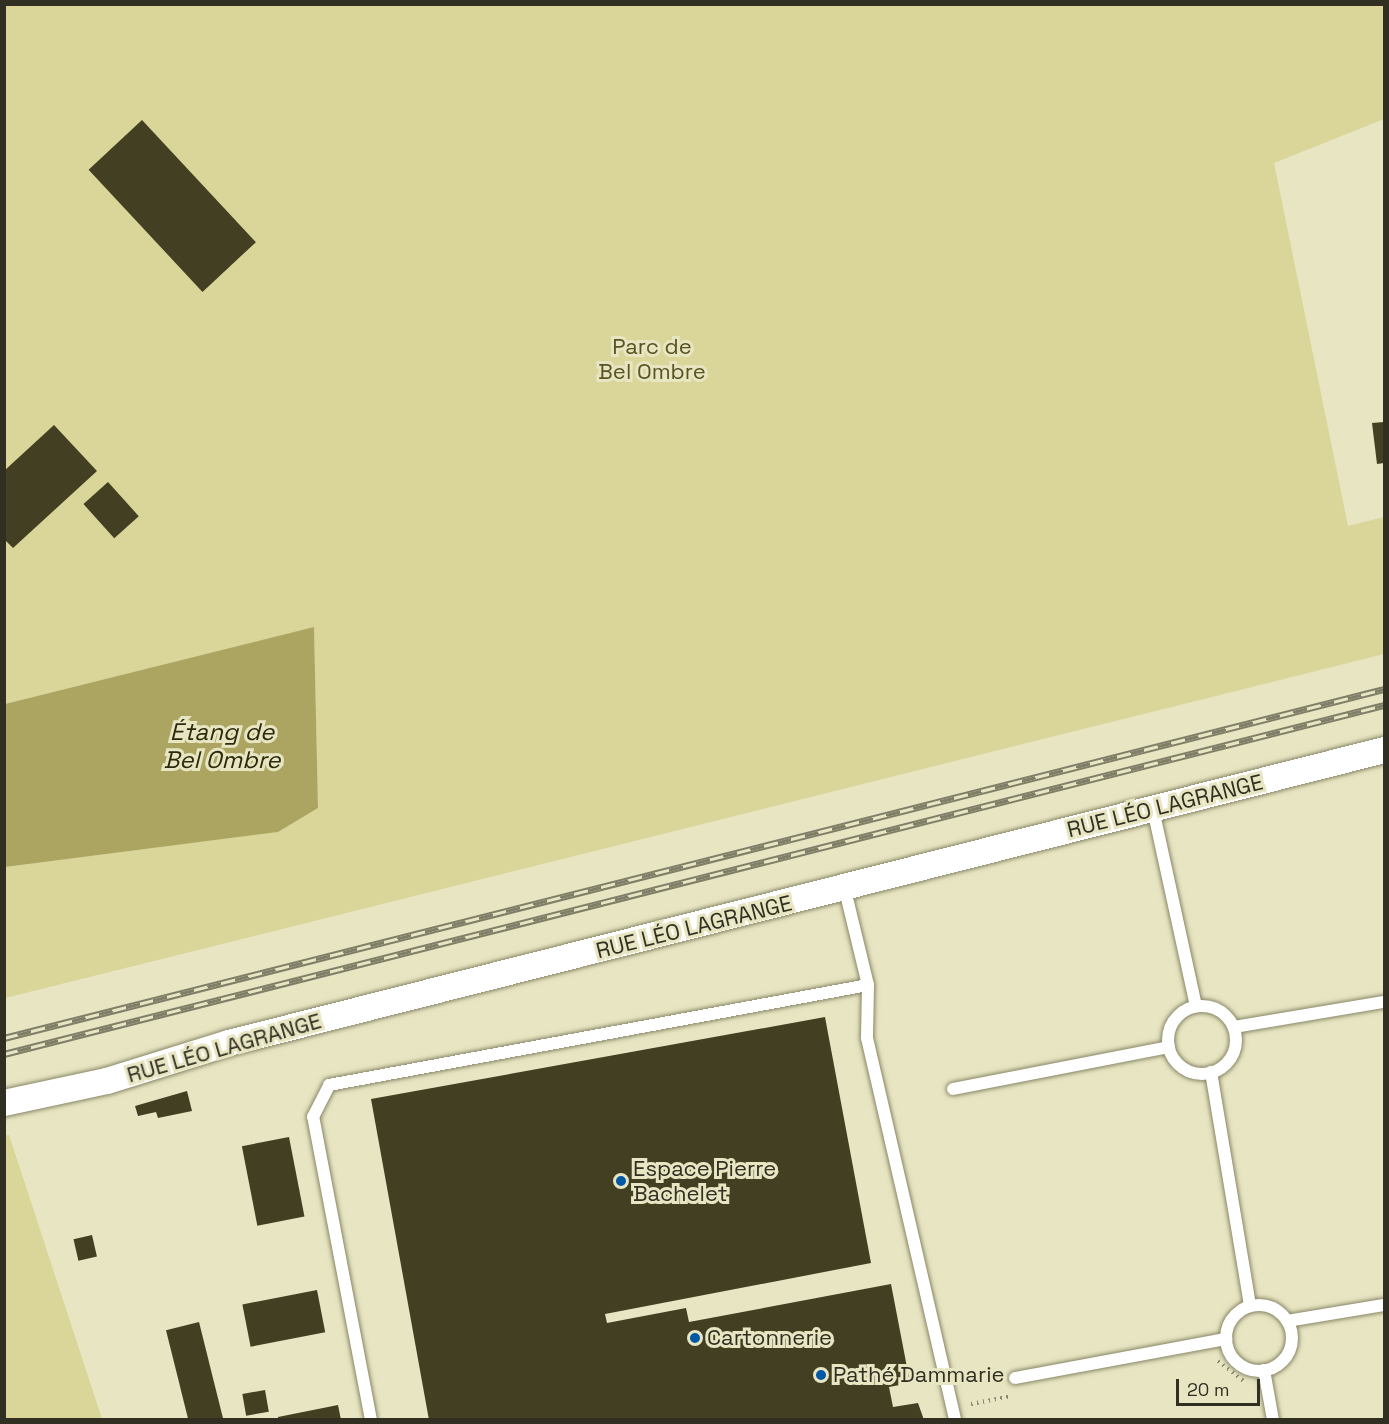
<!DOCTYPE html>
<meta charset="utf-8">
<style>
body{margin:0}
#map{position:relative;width:1389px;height:1424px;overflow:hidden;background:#e7e5c2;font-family:"Space Grotesk",sans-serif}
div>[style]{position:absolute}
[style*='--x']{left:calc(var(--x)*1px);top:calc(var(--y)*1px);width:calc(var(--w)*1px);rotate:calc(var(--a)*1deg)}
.green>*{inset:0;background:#dad598}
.water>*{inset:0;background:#aba561}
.building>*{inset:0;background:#423f23;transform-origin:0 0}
.path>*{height:4px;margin-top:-2px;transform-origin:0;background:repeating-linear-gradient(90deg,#8a8971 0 1.5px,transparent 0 6px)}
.roads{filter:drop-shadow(0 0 2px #898767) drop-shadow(0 0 2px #898767)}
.lane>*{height:12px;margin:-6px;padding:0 6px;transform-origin:6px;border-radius:6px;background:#fff}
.lane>.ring{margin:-6px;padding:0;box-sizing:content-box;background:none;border:12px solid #fff;border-radius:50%}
.street>*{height:26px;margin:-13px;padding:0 13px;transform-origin:13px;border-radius:13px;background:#fff}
.rail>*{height:7px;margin-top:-3.5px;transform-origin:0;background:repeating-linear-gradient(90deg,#e7e5c2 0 14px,#7f7e67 0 28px);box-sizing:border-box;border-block:2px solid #7f7e67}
.dots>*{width:16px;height:16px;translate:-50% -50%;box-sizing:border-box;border:3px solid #e7e5c2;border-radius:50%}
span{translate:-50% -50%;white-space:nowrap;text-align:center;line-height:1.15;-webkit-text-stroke:6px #e7e5c2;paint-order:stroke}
.park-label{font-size:22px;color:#585320}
.street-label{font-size:22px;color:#302f22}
.poi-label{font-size:22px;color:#302f22}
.left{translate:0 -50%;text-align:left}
.water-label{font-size:24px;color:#2e2b0c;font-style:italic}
.frame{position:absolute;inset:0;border:6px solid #302f22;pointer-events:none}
.scale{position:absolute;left:1176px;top:1379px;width:84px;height:27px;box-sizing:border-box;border:3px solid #302f22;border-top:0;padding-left:8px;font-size:18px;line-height:21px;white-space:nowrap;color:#302f22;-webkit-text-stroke:4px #e7e5c2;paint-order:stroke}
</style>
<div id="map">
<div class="green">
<div style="clip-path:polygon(4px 5px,1384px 5px,1384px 119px,1274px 163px,1348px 526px,1384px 517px,1384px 654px,5px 998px,5px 867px,278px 832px,318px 808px,314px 627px,5px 704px)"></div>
<div style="clip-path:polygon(9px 1135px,102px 1419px,5px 1419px,4px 1136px)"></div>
</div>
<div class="water">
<div style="clip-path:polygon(314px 627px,318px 808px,278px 832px,5px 867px,5px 704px)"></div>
</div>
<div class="building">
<div style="left:142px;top:120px;width:167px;height:73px;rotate:47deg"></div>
<div style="clip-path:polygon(1384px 422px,1384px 463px,1377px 464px,1372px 423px)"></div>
<div style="clip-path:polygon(54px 425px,97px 471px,13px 548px,4px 539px,4px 471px)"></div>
<div style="left:108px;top:482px;width:46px;height:33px;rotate:48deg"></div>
<div style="clip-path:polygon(825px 1017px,871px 1263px,605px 1314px,607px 1323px,686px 1308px,689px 1322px,891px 1284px,910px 1383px,889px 1387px,893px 1407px,918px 1403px,924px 1420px,429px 1420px,371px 1099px)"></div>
<div style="clip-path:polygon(187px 1091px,192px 1111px,158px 1118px,156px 1112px,138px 1116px,135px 1106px)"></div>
<div style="left:289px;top:1137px;width:81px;height:48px;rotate:79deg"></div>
<div style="left:92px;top:1235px;width:22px;height:19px;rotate:77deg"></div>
<div style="left:317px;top:1290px;width:43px;height:76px;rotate:79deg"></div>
<div style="left:199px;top:1322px;width:101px;height:34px;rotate:76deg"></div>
<div style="left:265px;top:1390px;width:22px;height:23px;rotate:80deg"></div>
<div style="clip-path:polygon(338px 1405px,341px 1420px,278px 1420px,278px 1417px)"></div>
</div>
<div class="path">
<div style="--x:1218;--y:1361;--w:34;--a:38"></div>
<div style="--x:971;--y:1404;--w:38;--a:-11"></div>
</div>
<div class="roads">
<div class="lane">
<div style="--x:1153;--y:809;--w:202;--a:77.7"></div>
<div style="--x:845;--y:890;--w:98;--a:76.4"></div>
<div style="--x:868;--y:985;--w:53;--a:91.1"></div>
<div style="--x:867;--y:1038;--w:392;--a:77"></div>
<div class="ring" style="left:1168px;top:1006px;width:56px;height:56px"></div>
<div style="--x:1234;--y:1027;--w:152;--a:-9.5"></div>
<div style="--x:1211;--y:1072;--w:237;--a:80.5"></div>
<div style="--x:953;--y:1089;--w:220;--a:-11"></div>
<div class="ring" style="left:1226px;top:1305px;width:54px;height:54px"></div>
<div style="--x:1287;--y:1321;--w:98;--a:-9.4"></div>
<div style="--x:1264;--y:1370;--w:51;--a:79.8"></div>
<div style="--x:1015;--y:1378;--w:215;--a:-10.5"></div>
<div style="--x:371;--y:1420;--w:309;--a:-100.8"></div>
<div style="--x:313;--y:1117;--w:36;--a:-63"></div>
<div style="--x:329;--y:1085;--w:548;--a:-10.51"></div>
</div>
<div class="street">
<div style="--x:4;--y:1103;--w:105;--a:-12.1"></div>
<div style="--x:107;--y:1081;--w:128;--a:-17.3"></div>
<div style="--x:229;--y:1043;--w:1192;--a:-14.23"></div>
</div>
</div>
<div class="rail">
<div style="--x:4;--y:1038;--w:1423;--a:-14.19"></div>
<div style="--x:4;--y:1054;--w:1423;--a:-14.19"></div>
</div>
<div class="dots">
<div style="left:621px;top:1181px;background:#0358a6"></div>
<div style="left:695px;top:1338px;background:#0358a6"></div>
<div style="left:821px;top:1375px;background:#0358a6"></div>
</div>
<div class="park-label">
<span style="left:652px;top:359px">Parc de<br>Bel Ombre</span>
</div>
<div class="street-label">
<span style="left:1165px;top:806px;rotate:-14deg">RUE LÉO LAGRANGE</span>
<span style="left:694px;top:927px;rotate:-14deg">RUE LÉO LAGRANGE</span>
<span style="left:224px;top:1048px;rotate:-16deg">RUE LÉO LAGRANGE</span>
</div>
<div class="poi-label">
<span class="left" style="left:633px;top:1181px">Espace Pierre<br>Bachelet</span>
<span class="left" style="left:707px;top:1338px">Cartonnerie</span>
<span class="left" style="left:833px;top:1375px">Pathé Dammarie</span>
</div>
<div class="water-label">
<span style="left:222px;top:746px">Étang de<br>Bel Ombre</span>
</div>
<div class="frame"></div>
<div class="scale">20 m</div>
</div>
